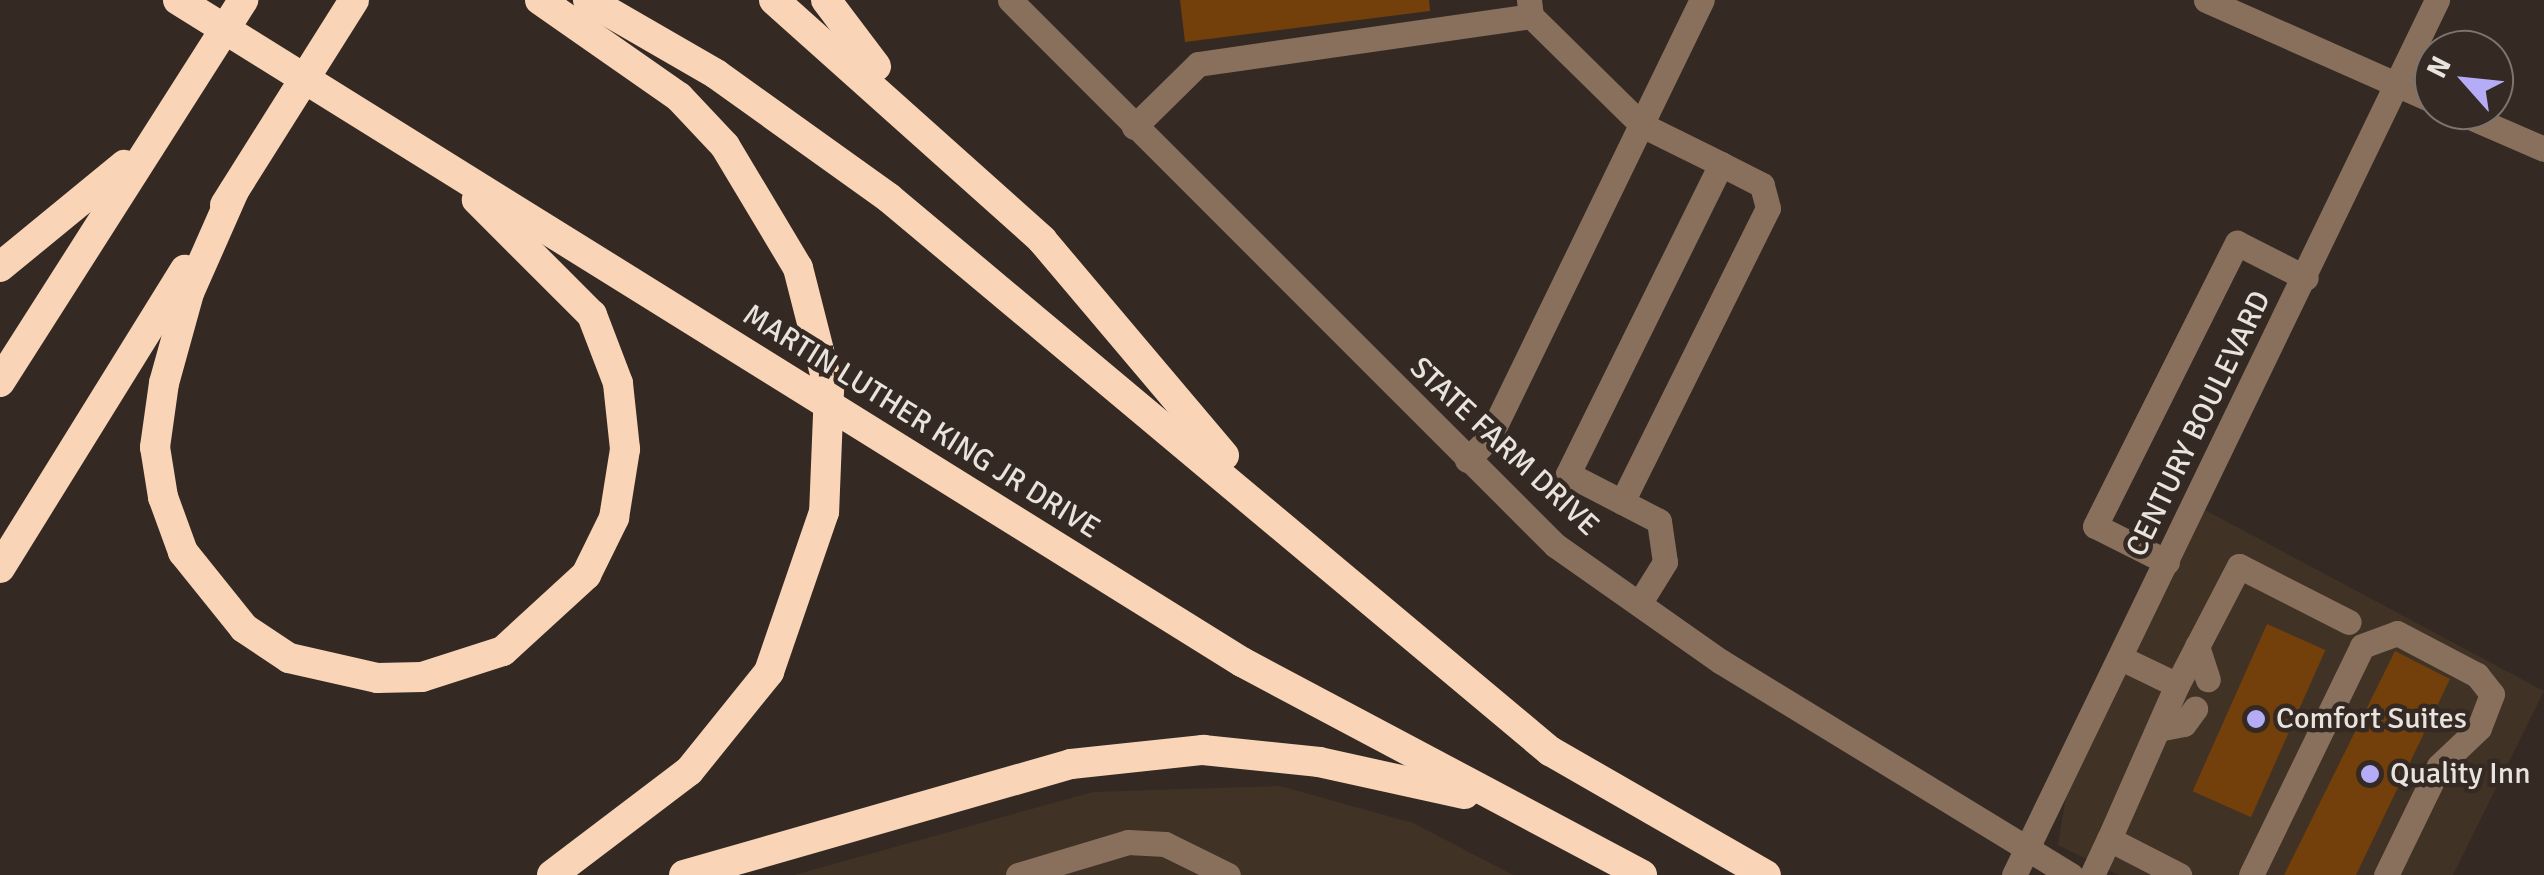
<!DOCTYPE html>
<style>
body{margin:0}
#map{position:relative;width:2544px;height:875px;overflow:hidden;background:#342a23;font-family:Signika,sans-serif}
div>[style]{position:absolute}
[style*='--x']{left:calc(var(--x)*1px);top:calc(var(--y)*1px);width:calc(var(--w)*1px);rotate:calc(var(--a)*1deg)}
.built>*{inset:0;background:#413226}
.building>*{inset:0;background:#733f0a;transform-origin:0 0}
.minor>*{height:25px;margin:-12.5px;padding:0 12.5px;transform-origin:12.5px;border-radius:12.5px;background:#89705d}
.highway>*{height:30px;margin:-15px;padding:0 15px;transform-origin:15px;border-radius:15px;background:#fad4b7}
.dots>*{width:28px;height:28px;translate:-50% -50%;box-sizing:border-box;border:5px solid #342a23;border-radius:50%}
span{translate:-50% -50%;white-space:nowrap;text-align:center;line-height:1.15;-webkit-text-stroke:9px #342a23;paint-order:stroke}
.street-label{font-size:30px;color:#e9e3de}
.poi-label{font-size:30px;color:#e9e3de}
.left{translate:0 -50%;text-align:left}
.north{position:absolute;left:2414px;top:30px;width:100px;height:100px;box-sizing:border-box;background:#342a23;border:2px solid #7c746e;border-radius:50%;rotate:297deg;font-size:28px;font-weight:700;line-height:40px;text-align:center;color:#e9e3de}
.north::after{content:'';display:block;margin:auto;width:35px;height:45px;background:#b5acf8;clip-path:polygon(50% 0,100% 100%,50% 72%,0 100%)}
</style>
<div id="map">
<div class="built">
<div style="clip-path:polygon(2205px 510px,2544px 691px,2453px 875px,2119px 875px,2058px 845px,2066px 797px)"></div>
<div style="clip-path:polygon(1280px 786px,1413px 823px,1513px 875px,794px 875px,1093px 792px)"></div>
</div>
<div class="building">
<div style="clip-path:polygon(1180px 0,1429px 0,1430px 11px,1185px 42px)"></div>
<div style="left:2267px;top:624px;width:64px;height:183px;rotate:24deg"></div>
<div style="clip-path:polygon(2395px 651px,2450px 679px,2356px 875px,2284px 875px)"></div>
</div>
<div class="minor">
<div style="--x:1010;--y:0;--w:771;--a:45"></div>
<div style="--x:1555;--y:545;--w:202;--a:35.1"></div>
<div style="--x:1720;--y:661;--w:411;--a:31.4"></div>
<div style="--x:1529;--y:0;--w:16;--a:83"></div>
<div style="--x:1531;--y:16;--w:156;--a:44.5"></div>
<div style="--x:1642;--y:125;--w:88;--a:26.3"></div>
<div style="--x:1721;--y:164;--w:346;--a:116.3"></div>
<div style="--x:1568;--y:474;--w:102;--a:27.3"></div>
<div style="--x:1659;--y:521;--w:41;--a:81.7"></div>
<div style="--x:1665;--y:562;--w:49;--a:121.8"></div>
<div style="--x:2206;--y:0;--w:249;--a:23.9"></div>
<div style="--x:2454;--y:110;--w:98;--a:23.4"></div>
<div style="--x:1134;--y:127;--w:90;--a:-44.5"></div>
<div style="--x:1198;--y:64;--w:336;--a:-8.2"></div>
<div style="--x:1467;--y:460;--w:31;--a:-45"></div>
<div style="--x:1489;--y:438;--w:487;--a:-64.1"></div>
<div style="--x:1622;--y:502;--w:328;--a:-63.6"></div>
<div style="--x:1768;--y:208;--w:24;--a:-105"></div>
<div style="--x:1762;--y:185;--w:46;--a:-152.9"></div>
<div style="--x:2167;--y:562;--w:80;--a:-153.4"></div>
<div style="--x:2095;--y:526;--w:317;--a:-63.4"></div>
<div style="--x:2237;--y:243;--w:77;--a:26.9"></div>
<div style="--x:2197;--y:646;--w:35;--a:72"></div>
<div style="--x:2121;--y:658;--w:62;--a:25.7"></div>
<div style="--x:2177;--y:685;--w:134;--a:-62.5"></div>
<div style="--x:2239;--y:566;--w:123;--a:27"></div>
<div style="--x:2158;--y:729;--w:26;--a:-11"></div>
<div style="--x:2184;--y:724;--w:19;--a:-54"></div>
<div style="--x:2109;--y:839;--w:168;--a:-66.2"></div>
<div style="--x:1018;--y:875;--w:115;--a:-16.7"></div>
<div style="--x:1128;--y:842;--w:37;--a:3"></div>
<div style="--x:1165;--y:844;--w:70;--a:26.2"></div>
<div style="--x:2014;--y:875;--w:972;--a:-64.2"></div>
<div style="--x:2092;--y:875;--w:40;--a:-65"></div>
<div style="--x:2109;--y:839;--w:79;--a:27.2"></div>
<div style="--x:2251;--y:875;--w:254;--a:-64.1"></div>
<div style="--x:2362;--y:646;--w:37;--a:-20"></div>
<div style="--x:2397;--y:633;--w:90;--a:27.7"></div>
<div style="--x:2477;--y:675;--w:24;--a:52"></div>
<div style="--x:2492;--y:694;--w:36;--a:111"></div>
<div style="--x:2479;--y:728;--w:55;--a:136.5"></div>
<div style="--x:2439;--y:766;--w:121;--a:115.9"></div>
</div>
<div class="highway">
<div style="--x:178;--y:0;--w:1253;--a:31.89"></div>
<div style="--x:1242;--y:662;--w:453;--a:28"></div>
<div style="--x:540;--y:0;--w:169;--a:34.9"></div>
<div style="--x:679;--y:97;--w:67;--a:46.8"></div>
<div style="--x:725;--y:146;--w:142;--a:59.1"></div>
<div style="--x:798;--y:268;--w:126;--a:75.7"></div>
<div style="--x:829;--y:390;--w:122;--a:92.3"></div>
<div style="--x:824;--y:512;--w:169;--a:109"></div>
<div style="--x:769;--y:672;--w:127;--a:128.9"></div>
<div style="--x:689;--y:771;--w:172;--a:142.8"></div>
<div style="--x:588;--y:0;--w:148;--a:30"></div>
<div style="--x:716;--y:74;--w:213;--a:35.6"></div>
<div style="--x:889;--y:198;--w:862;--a:39.92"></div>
<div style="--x:1550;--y:751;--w:249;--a:29.9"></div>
<div style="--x:774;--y:0;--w:360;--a:41.8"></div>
<div style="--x:1042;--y:240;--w:282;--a:49.8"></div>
<div style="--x:826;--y:0;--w:83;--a:52.9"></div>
<div style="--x:234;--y:191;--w:111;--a:113.8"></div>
<div style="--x:189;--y:293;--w:93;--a:105.5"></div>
<div style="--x:164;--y:383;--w:65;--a:98"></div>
<div style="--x:155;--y:447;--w:51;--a:80.9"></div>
<div style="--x:163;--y:497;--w:59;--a:70"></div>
<div style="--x:183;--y:552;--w:97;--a:51.2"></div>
<div style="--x:244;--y:628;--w:54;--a:33.7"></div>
<div style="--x:289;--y:658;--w:90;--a:12.8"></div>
<div style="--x:377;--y:678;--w:45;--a:-1.3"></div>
<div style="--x:422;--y:677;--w:85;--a:-17.8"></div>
<div style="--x:503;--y:651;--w:113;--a:-42.5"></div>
<div style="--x:586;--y:575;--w:64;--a:-63.8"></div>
<div style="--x:614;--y:518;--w:70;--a:-80.9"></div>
<div style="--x:625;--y:449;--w:66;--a:-96.1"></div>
<div style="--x:618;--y:383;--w:73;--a:-110.9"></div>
<div style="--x:592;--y:315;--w:163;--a:-135"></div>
<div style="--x:225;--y:205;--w:242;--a:-57.8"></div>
<div style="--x:0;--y:267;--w:161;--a:-39.4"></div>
<div style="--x:0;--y:382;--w:453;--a:-57.5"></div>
<div style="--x:0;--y:568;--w:351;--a:-58.2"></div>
<div style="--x:684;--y:875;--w:403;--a:-16"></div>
<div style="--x:1071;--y:764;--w:133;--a:-6.1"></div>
<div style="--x:1203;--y:750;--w:117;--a:5.9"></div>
<div style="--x:1319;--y:762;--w:149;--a:12.4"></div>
</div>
<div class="dots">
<div style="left:2256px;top:719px;background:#b5acf8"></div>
<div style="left:2370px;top:774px;background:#b5acf8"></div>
</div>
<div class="street-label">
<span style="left:921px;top:422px;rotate:32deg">MARTIN LUTHER KING JR DRIVE</span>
<span style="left:2199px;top:424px;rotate:-64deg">CENTURY BOULEVARD</span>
<span style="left:1504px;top:447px;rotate:43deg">STATE FARM DRIVE</span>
</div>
<div class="poi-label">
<span class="left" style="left:2276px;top:719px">Comfort Suites</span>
<span class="left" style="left:2390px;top:774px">Quality Inn</span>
</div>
<div class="north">N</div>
</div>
